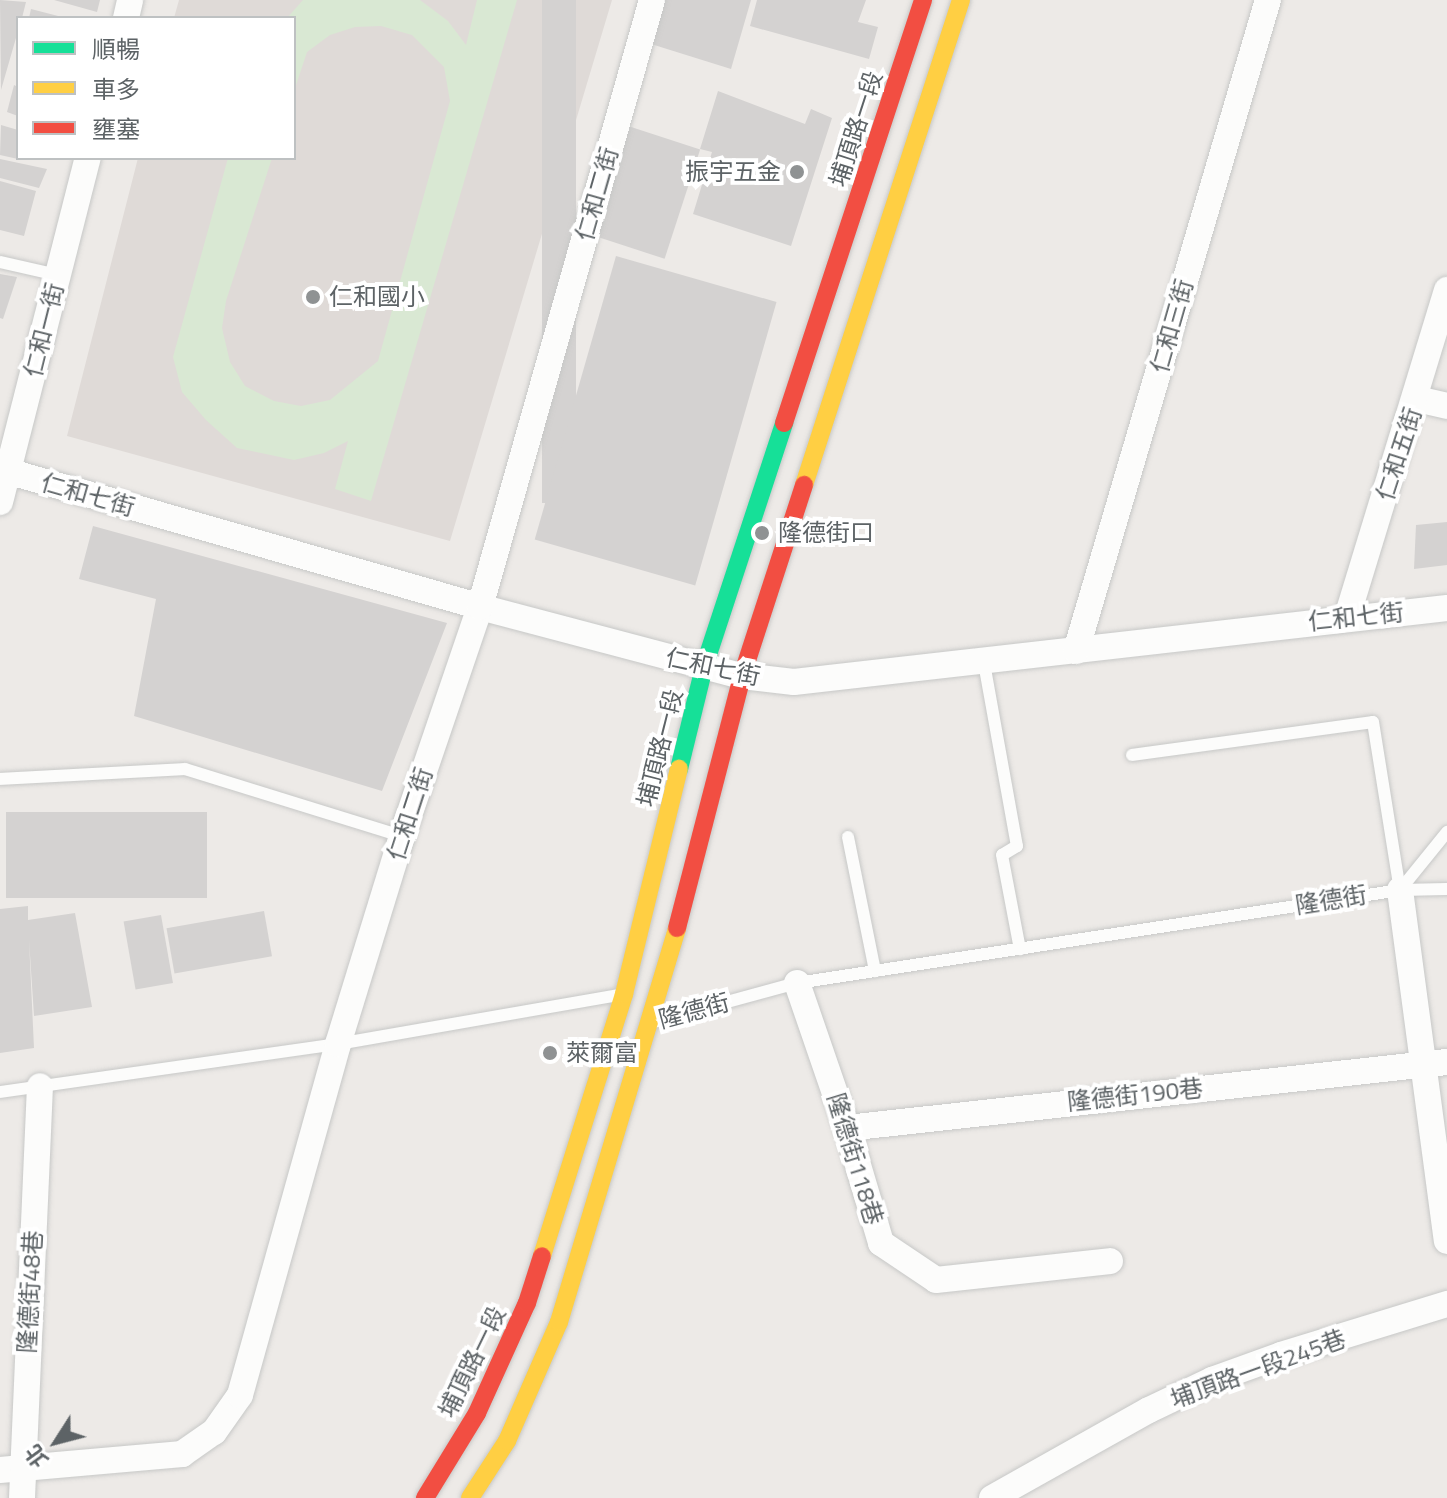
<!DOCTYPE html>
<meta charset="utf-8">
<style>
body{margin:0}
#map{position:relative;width:1447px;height:1498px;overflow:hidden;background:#edeae7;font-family:"Titillium Web","Noto Sans TC",sans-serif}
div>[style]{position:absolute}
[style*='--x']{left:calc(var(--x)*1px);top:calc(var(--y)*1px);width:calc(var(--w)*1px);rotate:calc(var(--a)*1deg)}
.education>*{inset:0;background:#dfdad7}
.green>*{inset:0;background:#d9e8d3}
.building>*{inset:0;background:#d4d2d1;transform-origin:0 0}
.roads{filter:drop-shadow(0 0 2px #c7c8c7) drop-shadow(0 0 2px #c7c8c7)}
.lane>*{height:12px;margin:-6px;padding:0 6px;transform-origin:6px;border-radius:6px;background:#fcfcfb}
.street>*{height:26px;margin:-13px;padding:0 13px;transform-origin:13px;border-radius:13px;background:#fcfcfb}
.fast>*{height:18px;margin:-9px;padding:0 9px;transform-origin:9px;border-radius:9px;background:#16e098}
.slow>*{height:18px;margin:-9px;padding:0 9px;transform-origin:9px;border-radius:9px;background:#ffcf43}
.jam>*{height:18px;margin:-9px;padding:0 9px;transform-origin:9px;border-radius:9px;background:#f24e42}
.dots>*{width:22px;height:22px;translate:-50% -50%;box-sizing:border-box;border:4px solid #fff;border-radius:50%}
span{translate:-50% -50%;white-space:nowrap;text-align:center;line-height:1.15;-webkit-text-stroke:8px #fff;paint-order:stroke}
.street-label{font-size:24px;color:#5d6366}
.poi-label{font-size:24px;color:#5d6366}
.right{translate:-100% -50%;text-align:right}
.left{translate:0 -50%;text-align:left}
.legend{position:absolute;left:16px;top:16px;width:280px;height:144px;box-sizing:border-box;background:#fff;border:2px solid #bec1c2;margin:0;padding:10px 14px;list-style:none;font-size:24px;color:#5d6366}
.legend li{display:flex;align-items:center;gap:16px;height:40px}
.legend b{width:40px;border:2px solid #bec1c2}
.north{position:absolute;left:16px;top:1402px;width:80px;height:80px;-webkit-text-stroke:6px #fff;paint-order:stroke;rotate:234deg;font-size:22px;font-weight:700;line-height:32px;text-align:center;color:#5d6366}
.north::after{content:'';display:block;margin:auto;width:28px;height:36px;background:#5d6366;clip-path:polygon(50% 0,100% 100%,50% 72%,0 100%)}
</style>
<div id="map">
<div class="education">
<div style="clip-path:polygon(179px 0,612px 0,450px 541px,67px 436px,138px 158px,294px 158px,294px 18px,174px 18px)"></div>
</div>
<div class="green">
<div style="clip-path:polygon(303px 0,420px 0,448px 21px,466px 45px,477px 0,517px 0,371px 501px,335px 489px,348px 441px,324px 453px,294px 460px,237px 448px,206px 420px,182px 392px,173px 357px,228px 158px,272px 158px,226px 301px,222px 328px,230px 362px,245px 386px,274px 401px,301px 406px,330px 400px,378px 361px,450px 101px,444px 67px,412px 35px,381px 26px,355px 27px,330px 35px,307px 52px,294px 91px,294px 18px,287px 18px)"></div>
</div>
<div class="building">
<div style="clip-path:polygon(0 0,26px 2px,22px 18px,18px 18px,18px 31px,1px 90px)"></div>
<div style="clip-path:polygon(54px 0,100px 0,97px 12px)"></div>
<div style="left:542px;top:0;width:34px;height:503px"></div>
<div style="clip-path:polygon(663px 0,751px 0,731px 69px,651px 44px)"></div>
<div style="clip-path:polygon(757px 0,866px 0,858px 22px,878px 27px,869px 59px,750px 26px)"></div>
<div style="clip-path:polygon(31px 9px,62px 17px,61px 18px,29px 18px)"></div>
<div style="clip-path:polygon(14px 85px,18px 87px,18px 116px,7px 112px)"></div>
<div style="clip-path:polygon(718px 91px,805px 124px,811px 109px,832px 118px,791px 246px,693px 214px,712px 152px,700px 149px)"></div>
<div style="clip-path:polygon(1px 125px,18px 130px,18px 159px,0 155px)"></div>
<div style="left:625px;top:125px;width:79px;height:115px;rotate:18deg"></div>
<div style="clip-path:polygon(0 159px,47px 169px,39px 188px,0 178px)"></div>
<div style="clip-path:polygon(0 181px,36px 191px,24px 236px,0 230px)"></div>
<div style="left:616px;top:256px;width:167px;height:295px;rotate:16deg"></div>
<div style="clip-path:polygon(0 274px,17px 277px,3px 319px,0 318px)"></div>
<div style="clip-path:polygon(1447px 522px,1447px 565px,1414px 569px,1416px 525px)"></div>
<div style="clip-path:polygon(93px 526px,447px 623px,382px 791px,134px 716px,156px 599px,79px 579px)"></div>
<div style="left:6px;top:812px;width:201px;height:86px"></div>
<div style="clip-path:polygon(28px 906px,28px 920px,75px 913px,92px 1007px,34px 1016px,29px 940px,34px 1048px,0 1053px,0 909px)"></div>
<div style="left:264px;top:911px;width:46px;height:99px;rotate:80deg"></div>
<div style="left:161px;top:915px;width:69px;height:38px;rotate:80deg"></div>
</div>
<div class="roads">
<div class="lane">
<div style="--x:0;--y:262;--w:58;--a:12.8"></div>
<div style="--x:984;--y:663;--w:186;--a:79.8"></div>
<div style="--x:1017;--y:846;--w:17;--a:149"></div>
<div style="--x:1002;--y:855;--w:96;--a:79.2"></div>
<div style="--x:1132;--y:755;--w:243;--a:-7.8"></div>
<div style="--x:1373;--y:722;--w:170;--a:80.9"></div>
<div style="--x:1400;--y:890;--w:47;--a:-1.2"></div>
<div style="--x:0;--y:779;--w:185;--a:-3.1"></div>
<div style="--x:185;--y:769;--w:227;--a:17.2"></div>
<div style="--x:848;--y:837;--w:137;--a:78.6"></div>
<div style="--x:654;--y:1022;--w:148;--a:-15.3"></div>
<div style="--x:797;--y:983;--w:610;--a:-8.77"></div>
<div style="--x:1400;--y:890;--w:75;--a:-51"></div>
<div style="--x:0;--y:1092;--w:341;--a:-8.1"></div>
<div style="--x:338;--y:1044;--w:284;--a:-9.9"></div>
</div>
<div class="street">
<div style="--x:126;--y:18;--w:18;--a:-77"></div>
<div style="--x:1417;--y:399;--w:31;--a:13"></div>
<div style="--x:0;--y:469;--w:499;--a:16"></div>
<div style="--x:480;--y:607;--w:271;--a:14.8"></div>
<div style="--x:742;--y:676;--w:52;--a:6.6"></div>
<div style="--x:794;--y:682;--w:657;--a:-6.47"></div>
<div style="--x:0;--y:502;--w:355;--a:-75.7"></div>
<div style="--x:1347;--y:617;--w:342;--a:-73"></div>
<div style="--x:1076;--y:651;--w:679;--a:-73.57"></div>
<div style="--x:1400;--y:890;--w:354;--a:82.4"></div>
<div style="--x:797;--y:983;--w:153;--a:71"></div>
<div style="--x:847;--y:1128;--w:120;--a:73.5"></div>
<div style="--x:881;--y:1243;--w:66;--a:33.9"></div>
<div style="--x:936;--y:1280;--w:175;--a:-6.2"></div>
<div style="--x:847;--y:1128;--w:604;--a:-6.28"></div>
<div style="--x:0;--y:1470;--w:183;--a:-5"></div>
<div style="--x:182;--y:1454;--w:39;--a:-35"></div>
<div style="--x:214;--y:1432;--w:45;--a:-54.9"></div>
<div style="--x:240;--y:1395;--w:364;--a:-74.4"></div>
<div style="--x:338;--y:1044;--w:218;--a:-72.9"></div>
<div style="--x:402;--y:836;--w:242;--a:-71.2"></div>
<div style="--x:480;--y:607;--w:631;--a:-74.18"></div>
<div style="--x:22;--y:1498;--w:412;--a:-87.5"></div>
<div style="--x:992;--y:1498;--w:180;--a:-29.3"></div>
<div style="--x:1149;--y:1410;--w:70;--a:-25.5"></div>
<div style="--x:1212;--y:1380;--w:73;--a:-19.9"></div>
<div style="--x:1281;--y:1355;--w:174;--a:-17.1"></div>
</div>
<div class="fast">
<div style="--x:679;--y:769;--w:105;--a:-76.2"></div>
<div style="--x:704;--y:667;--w:257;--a:-71.8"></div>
</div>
<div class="slow">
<div style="--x:804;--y:485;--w:510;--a:-72.06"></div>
<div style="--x:542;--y:1256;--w:275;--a:-72.6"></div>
<div style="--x:624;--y:994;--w:232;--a:-76.3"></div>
<div style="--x:470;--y:1498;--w:68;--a:-57"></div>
<div style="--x:507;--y:1441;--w:130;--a:-66.4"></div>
<div style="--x:559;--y:1322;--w:411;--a:-73.3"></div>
</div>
<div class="jam">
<div style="--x:784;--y:423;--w:445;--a:-71.8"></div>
<div style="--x:677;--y:928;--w:260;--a:-75.5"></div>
<div style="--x:742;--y:676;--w:201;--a:-72"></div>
<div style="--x:425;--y:1498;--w:100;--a:-58.5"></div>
<div style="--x:477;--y:1413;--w:121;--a:-65.6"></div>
<div style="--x:527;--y:1303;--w:49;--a:-72.3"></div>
</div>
</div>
<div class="dots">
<div style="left:797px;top:172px;background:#8f9293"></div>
<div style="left:313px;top:297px;background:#8f9293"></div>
<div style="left:762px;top:533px;background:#8f9293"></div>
<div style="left:550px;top:1053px;background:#8f9293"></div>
</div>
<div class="street-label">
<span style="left:856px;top:129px;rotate:-72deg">埔頂路一段</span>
<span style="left:597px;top:194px;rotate:-74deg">仁和二街</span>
<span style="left:1172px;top:326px;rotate:-74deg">仁和三街</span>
<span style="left:44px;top:330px;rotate:-76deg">仁和一街</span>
<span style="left:1399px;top:454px;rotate:-72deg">仁和五街</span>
<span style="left:88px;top:495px;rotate:16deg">仁和七街</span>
<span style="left:1356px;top:617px;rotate:-6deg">仁和七街</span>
<span style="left:713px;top:667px;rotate:12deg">仁和七街</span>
<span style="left:660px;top:748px;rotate:-76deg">埔頂路一段</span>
<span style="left:410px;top:814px;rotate:-72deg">仁和二街</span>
<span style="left:1331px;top:900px;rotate:-9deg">隆德街</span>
<span style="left:694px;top:1011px;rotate:-15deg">隆德街</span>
<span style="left:1135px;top:1095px;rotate:-6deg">隆德街190巷</span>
<span style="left:855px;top:1159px;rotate:73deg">隆德街118巷</span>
<span style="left:30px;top:1292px;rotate:-87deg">隆德街48巷</span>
<span style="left:472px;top:1362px;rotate:-64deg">埔頂路一段</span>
<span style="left:1258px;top:1369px;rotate:-20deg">埔頂路一段245巷</span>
</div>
<div class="poi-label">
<span class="right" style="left:781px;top:172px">振宇五金</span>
<span class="left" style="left:329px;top:297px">仁和國小</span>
<span class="left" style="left:778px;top:533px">隆德街口</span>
<span class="left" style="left:566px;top:1053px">萊爾富</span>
</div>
<ul class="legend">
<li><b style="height:10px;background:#16e098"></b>順暢</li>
<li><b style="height:10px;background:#ffcf43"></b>車多</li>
<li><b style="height:10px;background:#f24e42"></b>壅塞</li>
</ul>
<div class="north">北</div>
</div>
